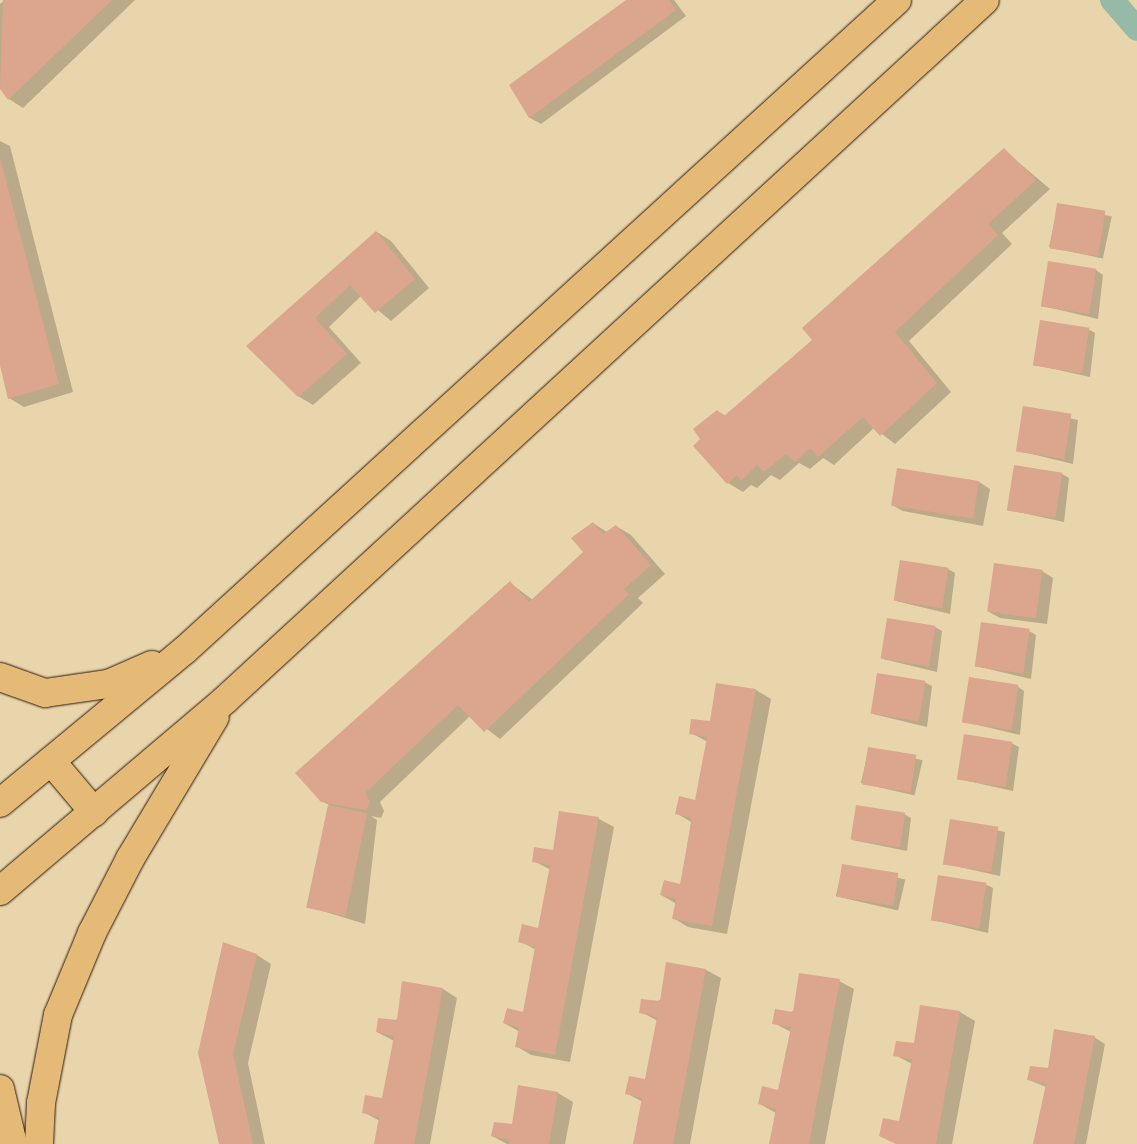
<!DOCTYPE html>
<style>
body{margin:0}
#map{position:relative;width:1137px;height:1144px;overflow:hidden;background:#e9d5ac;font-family:"IM FELL DW Pica",serif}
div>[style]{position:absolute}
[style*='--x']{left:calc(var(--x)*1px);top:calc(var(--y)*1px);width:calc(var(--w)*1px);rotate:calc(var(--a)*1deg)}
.shadow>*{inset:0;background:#0003;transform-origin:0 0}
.canal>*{height:24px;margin:-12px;padding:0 12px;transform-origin:12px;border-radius:12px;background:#97b9a8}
.building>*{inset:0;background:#dca68e;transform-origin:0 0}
.roads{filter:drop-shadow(0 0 1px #2c180a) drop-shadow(0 0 1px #2c180a)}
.primary>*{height:28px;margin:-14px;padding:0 14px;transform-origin:14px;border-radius:14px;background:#e4ba76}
span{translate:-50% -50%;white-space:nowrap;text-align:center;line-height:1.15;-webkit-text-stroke:5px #f1e4c9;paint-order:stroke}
</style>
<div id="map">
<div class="shadow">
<div style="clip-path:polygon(5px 0,135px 0,23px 108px,9px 99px,0 87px,0 4px)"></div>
<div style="clip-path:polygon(628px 0,674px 0,686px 16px,541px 124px,530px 118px,511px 86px)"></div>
<div style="clip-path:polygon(0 141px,10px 146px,73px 392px,24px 407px,9px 398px,0 361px)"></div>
<div style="clip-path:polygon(1004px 150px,1050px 189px,1002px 233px,1012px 244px,909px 341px,951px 392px,895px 444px,874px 428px,834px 465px,823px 458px,810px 469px,799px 463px,780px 480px,771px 475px,757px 488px,751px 485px,743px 492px,728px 483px,701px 439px,717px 411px,726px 416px,814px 340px)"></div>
<div style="left:1058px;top:205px;width:55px;height:43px;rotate:12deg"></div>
<div style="clip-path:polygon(377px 232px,391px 241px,429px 288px,391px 321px,361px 296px,329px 327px,361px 363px,313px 405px,298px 396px,248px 346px)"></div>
<div style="clip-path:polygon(1096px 270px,1103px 275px,1098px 319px,1043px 306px)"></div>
<div style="clip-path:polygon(1088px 329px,1095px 333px,1090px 377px,1036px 365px)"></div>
<div style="clip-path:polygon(1024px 408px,1078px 420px,1073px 464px,1019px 451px)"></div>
<div style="clip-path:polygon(1062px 474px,1069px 478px,1064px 522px,1009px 510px)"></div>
<div style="clip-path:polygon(979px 482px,990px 489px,983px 526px,903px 511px,892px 505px)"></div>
<div style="clip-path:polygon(593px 523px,607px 532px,616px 526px,631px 535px,665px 574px,638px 598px,643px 603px,500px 739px,470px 716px,380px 802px,384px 811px,381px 818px,371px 816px,377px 820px,365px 924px,316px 909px,329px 805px,322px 801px,510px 583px,533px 600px,584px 552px)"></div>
<div style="clip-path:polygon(948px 569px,955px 573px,950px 614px,896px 601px)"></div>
<div style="clip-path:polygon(1042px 571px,1053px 578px,1047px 624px,1000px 618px,989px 612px)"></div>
<div style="clip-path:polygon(935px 627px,942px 631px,937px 672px,883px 659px)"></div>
<div style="clip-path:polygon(1029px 631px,1036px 635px,1031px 679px,976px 666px)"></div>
<div style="clip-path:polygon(924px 682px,932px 686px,927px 727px,873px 714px)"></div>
<div style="clip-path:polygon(717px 684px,756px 690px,771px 699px,727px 934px,688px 927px,673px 918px,677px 904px,661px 895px,681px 886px,691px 822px,676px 813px,696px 801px,708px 742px,691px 733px,711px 723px)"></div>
<div style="clip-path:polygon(1017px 686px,1024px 691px,1020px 735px,965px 722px)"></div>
<div style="clip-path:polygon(1011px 743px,1019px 747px,1013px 791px,959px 779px)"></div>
<div style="left:869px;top:748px;width:55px;height:36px;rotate:13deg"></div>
<div style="clip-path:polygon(560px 812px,599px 819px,614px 827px,570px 1062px,531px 1055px,516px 1046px,520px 1032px,504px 1023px,524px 1014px,536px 950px,520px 941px,539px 929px,551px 870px,534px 861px,554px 851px)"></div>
<div style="clip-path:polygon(904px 814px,911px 818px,907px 851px,852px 840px)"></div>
<div style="clip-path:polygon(951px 821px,1005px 832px,1000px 876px,946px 864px)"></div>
<div style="left:843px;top:865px;width:64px;height:32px;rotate:13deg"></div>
<div style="clip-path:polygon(985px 884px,993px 888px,988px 933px,933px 920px)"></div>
<div style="clip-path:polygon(257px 955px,271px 964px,248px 1063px,265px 1144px,221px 1144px,200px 1053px)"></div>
<div style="clip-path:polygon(706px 970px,721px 978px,690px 1144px,635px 1144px,643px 1102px,626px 1093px,646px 1080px,658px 1021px,641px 1012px)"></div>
<div style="clip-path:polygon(839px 981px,854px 989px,825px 1144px,770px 1144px,776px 1113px,760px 1104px,779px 1091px,791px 1032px,774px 1023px)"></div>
<div style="clip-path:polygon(443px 989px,457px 998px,430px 1144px,375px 1144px,380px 1121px,363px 1112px,383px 1100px,394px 1041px,377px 1032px)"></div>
<div style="clip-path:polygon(921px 1006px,960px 1012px,975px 1021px,952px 1144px,897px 1144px,912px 1064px,895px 1055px,915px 1045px)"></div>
<div style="clip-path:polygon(1094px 1037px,1105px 1044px,1086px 1144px,1035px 1144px,1046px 1087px,1029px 1080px)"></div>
<div style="clip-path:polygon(519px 1087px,558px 1093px,573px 1102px,565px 1144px,507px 1144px,492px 1136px,513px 1126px)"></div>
</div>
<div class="canal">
<div style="--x:1112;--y:0;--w:38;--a:49"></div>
</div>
<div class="building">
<div style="clip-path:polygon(3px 0,112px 0,8px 100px,0 89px)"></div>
<div style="clip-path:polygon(626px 0,669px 0,676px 10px,529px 118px,509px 85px)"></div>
<div style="clip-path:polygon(1004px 148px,1036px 180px,988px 224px,998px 235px,895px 332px,937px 383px,880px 436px,863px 417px,818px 457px,810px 448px,795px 462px,786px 454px,764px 472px,757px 465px,741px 481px,737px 475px,727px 484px,693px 446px,700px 439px,693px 429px,717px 410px,724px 416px,812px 340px,802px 328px)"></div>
<div style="clip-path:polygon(0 158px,59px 384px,8px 399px,0 366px)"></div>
<div style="left:1057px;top:203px;width:49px;height:46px;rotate:9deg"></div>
<div style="clip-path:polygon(376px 231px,415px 279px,375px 313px,350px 285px,315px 318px,347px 354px,298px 397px,246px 346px)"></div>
<div style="left:1048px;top:261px;width:49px;height:46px;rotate:9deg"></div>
<div style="left:1040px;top:320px;width:50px;height:46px;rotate:9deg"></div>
<div style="left:1023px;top:406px;width:49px;height:46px;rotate:9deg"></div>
<div style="left:1014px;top:465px;width:49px;height:46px;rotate:9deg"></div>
<div style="left:897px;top:468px;width:83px;height:38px;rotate:9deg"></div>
<div style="clip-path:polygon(593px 522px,603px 534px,616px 525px,651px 565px,624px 589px,629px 594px,484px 732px,458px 705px,365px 793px,370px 802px,366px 810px,321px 802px,295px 773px,510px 581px,529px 602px,583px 552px,571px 538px)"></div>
<div style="left:900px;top:560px;width:49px;height:41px;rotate:9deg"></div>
<div style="left:994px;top:563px;width:49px;height:49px;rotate:8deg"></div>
<div style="left:887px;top:618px;width:49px;height:41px;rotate:9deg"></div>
<div style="left:981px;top:622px;width:49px;height:45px;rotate:8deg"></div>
<div style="left:877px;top:673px;width:49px;height:41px;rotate:9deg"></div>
<div style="left:969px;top:677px;width:50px;height:46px;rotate:9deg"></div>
<div style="clip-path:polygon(716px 683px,756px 689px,712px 926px,672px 919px,676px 899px,660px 895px,664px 880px,680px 884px,692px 818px,675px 814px,679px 796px,695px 800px,707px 737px,689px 734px,691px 719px,710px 721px)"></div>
<div style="left:964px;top:734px;width:49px;height:46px;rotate:9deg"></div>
<div style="left:868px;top:747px;width:49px;height:38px;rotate:9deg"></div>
<div style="left:328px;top:805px;width:40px;height:105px;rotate:12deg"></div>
<div style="left:856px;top:805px;width:50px;height:35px;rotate:9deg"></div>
<div style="clip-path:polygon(559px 811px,599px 817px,555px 1055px,515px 1047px,519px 1027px,503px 1023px,507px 1008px,523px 1012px,535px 947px,518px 942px,522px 924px,538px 928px,550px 865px,532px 862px,534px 847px,553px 850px)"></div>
<div style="left:950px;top:819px;width:49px;height:46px;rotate:9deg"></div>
<div style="left:842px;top:864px;width:57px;height:33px;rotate:9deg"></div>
<div style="left:938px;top:875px;width:49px;height:46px;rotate:9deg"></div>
<div style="clip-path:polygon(223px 942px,257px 954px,233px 1054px,253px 1144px,219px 1144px,198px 1053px)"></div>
<div style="clip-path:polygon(666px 962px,706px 969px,673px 1144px,633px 1144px,642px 1098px,625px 1094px,629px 1076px,645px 1079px,657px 1017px,639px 1013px,641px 999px,660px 1001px)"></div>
<div style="clip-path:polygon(799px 973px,840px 979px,809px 1144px,769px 1144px,776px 1109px,758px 1104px,762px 1086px,778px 1090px,791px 1027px,772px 1024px,775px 1009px,793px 1012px)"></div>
<div style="clip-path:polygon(402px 981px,443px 988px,414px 1144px,374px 1144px,379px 1117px,362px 1113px,365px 1095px,382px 1098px,394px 1036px,376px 1032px,378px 1018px,397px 1020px)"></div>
<div style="clip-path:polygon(920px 1005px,960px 1011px,936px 1144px,896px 1144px,879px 1136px,883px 1118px,899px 1121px,912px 1059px,893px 1056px,896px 1041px,914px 1043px)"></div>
<div style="clip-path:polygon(1054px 1029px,1095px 1036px,1074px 1144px,1033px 1144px,1046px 1084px,1027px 1080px,1030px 1066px,1048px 1068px)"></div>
<div style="clip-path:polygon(518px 1085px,558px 1092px,549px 1144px,509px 1144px,509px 1140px,491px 1136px,494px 1122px,512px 1124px)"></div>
</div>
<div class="roads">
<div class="primary">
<div style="--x:0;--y:677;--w:48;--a:19.6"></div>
<div style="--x:45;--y:693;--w:64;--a:-8.1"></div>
<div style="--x:108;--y:684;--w:48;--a:-23.4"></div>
<div style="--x:51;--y:761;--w:67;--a:49.9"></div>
<div style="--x:0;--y:803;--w:240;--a:-39.6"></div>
<div style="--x:185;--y:650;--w:964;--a:-42.39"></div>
<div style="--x:0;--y:891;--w:295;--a:-40.3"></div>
<div style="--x:225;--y:700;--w:1033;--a:-42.65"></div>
<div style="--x:0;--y:1089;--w:57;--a:76.7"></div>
<div style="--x:39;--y:1144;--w:41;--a:-87.2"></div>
<div style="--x:41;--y:1103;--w:90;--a:-79.1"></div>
<div style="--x:58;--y:1015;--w:89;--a:-67.5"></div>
<div style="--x:92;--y:933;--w:83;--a:-62.8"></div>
<div style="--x:130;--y:859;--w:165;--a:-59.1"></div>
</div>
</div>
</div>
